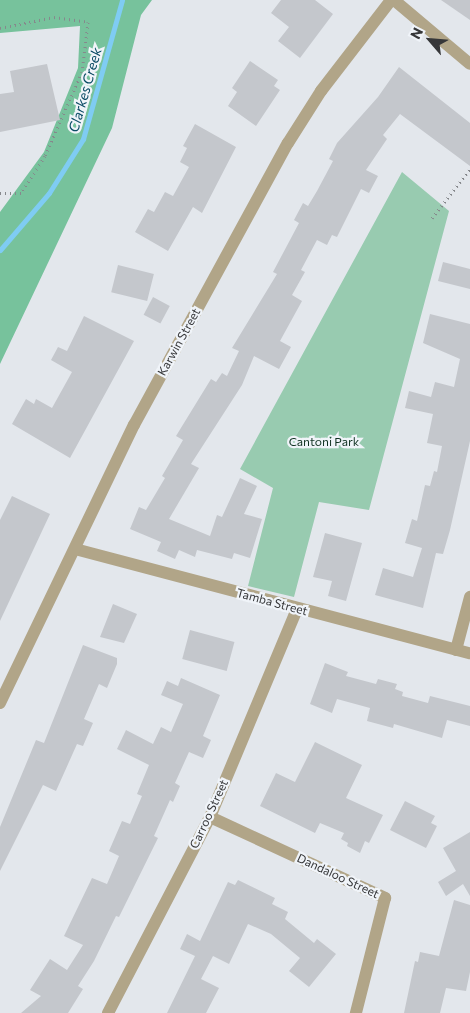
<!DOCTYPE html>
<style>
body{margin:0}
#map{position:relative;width:470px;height:1013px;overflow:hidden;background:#e3e7ec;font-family:Commissioner,sans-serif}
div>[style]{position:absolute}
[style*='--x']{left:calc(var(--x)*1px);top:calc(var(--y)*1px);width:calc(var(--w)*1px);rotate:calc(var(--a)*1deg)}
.green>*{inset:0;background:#98cbb0}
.forest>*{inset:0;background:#77c29c}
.stream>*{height:5px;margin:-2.5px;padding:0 2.5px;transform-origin:2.5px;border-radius:2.5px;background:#7fccf3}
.building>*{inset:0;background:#c4c7cc;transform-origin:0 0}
.path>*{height:3px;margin-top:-1.5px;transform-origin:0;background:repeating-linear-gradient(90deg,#86888c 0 1px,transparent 0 5px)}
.minor>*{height:12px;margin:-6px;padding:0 6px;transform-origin:6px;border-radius:6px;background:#b1a588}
span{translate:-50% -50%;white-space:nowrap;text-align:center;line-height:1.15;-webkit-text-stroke:4.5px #f0f4f9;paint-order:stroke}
.street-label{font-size:12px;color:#363739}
.park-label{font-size:12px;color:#0f3121}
.water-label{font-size:14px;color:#094a64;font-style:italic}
.north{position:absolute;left:405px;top:15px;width:50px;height:50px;-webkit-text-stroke:4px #f0f4f9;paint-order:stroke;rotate:297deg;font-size:14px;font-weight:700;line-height:20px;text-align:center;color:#363739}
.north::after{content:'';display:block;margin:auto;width:18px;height:22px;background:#363739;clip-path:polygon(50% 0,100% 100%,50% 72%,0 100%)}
</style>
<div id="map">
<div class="green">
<div style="clip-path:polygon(402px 172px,449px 211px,369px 510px,319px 502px,294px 597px,248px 586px,273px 488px,240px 469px)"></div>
</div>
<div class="forest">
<div style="clip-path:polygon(0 0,152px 0,141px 15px,112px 128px,0 364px,0 212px,44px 152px,78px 68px,80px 26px,0 33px)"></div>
</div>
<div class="stream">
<div style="--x:0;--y:250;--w:75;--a:-49.3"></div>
<div style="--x:49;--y:193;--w:64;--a:-57.8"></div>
<div style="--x:83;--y:139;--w:144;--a:-74.3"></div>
</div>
<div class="building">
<div style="clip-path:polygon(281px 0,315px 0,333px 14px,300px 58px,278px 41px,289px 27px,271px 13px)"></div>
<div style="clip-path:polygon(441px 0,470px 0,470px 20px)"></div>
<div style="clip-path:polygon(250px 61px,278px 80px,274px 86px,280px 90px,256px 126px,228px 106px,237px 92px,232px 88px)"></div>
<div style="clip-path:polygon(47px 64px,60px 120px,0 132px,0 94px,14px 92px,10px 71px)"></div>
<div style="clip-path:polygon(399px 67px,470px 123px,470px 166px,400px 114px,383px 135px,387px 139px,366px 170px,378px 176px,369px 193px,361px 189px,337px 237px,332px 235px,327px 245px,317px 240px,301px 270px,305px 272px,292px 295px,302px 301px,280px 341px,291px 347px,279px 369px,254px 356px,242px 385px,191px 464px,199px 468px,169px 519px,210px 536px,217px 515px,222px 517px,240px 478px,257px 486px,244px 514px,262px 519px,250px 558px,234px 553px,232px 559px,197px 550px,195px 557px,179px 550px,175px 559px,157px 551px,161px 542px,130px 529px,139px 507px,146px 510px,165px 478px,162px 476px,183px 440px,176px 436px,211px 379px,216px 382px,222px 373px,227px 376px,239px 351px,232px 348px,277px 274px,273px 272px,299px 223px,294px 220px,303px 203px,308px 206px,317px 191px,333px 161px,329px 159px,337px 143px,378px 97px)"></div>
<div style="clip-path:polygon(195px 124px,236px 147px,202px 213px,193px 207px,168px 251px,135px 232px,148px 209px,154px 212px,165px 192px,173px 196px,189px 167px,180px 162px,187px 148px,183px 146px)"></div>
<div style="clip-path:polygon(443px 262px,470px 269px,470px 289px,438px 281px)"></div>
<div style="left:118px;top:265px;width:37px;height:28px;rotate:14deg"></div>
<div style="left:153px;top:297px;width:19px;height:20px;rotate:28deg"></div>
<div style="clip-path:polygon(430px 314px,470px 324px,470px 441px,450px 530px,443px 554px,436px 553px,423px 608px,375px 595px,383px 568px,413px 577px,422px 548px,405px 543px,412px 519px,417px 521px,425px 485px,430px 486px,434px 471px,437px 472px,442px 446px,427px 443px,433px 414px,405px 408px,409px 391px,431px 397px,435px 382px,454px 387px,460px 359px,423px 343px)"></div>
<div style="clip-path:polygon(84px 316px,134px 341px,70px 458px,12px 424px,26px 399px,34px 404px,36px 399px,52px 408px,72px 372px,51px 360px,58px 347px,67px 351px)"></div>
<div style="clip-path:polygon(12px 496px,50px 514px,0 621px,0 520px)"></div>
<div style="clip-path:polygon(325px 533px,362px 543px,346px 601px,328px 596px,332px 581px,313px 577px)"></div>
<div style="clip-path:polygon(113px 604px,137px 614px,124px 643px,100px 637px)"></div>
<div style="left:190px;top:630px;width:46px;height:30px;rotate:15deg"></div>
<div style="clip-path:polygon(83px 645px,117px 658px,117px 664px,107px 688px,99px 684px,84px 719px,93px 723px,83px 746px,77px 744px,56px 791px,43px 785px,0 871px,0 827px,36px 740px,44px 743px)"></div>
<div style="clip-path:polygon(325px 663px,348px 672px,346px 676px,376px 684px,378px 679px,397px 684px,395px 689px,403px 692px,402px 696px,428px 703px,430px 696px,470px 706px,470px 726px,447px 720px,442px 738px,394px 724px,393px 728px,367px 721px,370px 708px,337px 699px,332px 713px,310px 704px)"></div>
<div style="clip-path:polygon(181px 678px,220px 695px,203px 736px,211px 740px,203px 758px,189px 752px,175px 783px,180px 786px,173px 802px,170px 800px,154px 836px,158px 838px,119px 917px,116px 916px,94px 961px,78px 986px,83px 989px,68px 1013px,21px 1013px,41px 996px,30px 990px,50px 959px,67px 970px,83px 945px,64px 936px,92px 878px,107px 884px,119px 856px,109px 851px,122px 821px,130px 824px,142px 796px,137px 794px,149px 765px,117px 749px,126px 730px,153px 744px,161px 727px,171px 732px,183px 704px,161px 695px,167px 681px,178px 686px)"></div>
<div style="clip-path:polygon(315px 742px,362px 765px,346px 798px,383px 815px,369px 843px,365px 841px,360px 853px,347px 846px,348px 843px,341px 839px,344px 833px,320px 823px,315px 833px,260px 806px,276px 773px,295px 782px)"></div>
<div style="clip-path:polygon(405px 801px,435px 816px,431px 823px,437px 826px,426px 848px,390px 830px)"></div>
<div style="clip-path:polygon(470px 832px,470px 896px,463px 884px,446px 896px,438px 882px,456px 871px,443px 848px)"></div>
<div style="clip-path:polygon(238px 880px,275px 898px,272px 904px,288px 912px,285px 919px,314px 943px,317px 939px,336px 954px,309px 987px,289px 971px,300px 958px,271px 934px,248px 924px,229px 964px,213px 956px,201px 979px,219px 988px,206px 1013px,167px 1013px,195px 956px,180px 949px,187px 934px,200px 941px,228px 882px,235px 885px)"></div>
<div style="clip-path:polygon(454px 900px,470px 905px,470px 972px,466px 991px,446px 988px,440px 1013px,404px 1013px,415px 961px,418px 962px,420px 952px,439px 956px)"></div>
</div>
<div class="path">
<div style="--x:0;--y:28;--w:55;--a:-11.5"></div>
<div style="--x:54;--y:17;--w:34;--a:8"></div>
<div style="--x:88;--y:22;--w:50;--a:96.8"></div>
<div style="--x:82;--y:72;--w:92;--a:113.8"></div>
<div style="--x:45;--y:156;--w:44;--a:123"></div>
<div style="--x:21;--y:193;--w:21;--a:180"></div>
<div style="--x:432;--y:218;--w:62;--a:-52.2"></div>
</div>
<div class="minor">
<div style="--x:394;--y:0;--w:99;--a:40.1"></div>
<div style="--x:75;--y:549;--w:408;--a:14.8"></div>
<div style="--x:456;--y:650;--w:55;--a:-75.2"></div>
<div style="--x:0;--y:703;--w:309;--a:-64.3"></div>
<div style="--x:134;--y:425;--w:321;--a:-61.4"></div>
<div style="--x:288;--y:143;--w:62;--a:-57.6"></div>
<div style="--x:321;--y:91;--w:115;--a:-52.4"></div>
<div style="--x:210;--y:817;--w:193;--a:24.8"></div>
<div style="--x:385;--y:898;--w:119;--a:104.2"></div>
<div style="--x:108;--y:1013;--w:221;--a:-62.5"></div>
<div style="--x:210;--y:817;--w:225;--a:-67.3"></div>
</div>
<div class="street-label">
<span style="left:179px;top:342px;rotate:-61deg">Karwin Street</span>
<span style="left:272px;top:602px;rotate:15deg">Tamba Street</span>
<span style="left:209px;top:814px;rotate:-65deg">Carroo Street</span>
<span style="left:338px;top:876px;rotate:25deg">Dandaloo Street</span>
</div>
<div class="park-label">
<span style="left:324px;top:442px">Cantoni Park</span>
</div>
<div class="water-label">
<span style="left:85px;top:90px;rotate:-74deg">Clarkes Creek</span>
</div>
<div class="north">N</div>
</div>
